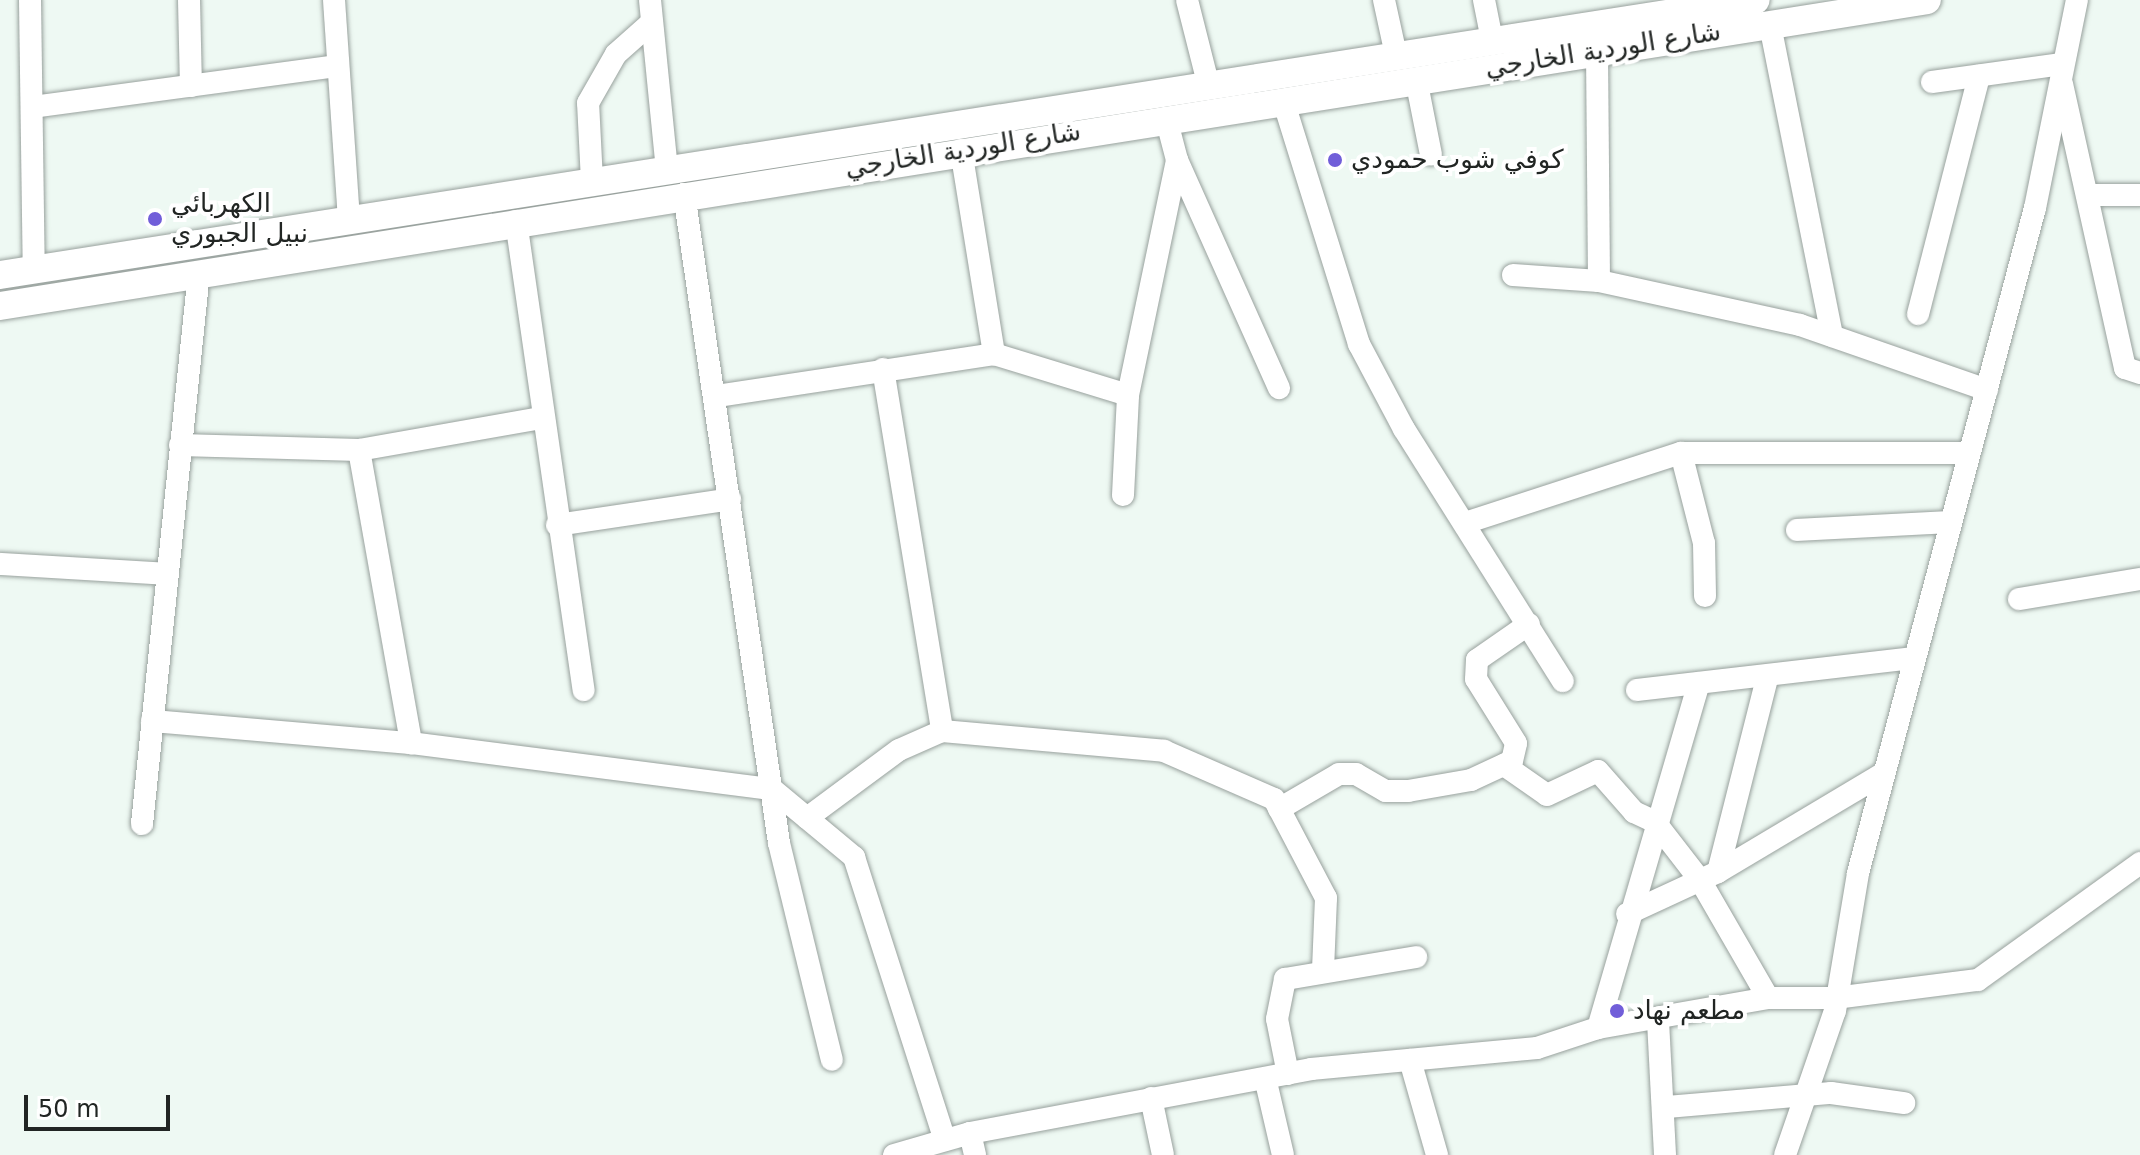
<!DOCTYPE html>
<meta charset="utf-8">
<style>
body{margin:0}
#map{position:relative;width:2140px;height:1155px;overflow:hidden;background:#eef9f3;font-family:"DejaVu Sans","Noto Naskh Arabic",sans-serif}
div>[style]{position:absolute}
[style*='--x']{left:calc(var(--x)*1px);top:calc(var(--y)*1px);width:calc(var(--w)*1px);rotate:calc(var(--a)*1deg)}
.roads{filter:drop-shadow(0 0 2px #98a19d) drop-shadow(0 0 2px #98a19d)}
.minor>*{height:22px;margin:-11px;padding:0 11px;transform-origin:11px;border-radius:11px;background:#fff}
.major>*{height:28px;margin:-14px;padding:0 14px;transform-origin:14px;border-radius:14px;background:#fff}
.dots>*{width:22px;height:22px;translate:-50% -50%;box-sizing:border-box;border:4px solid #fff;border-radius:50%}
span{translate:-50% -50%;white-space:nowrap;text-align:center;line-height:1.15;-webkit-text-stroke:8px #fff;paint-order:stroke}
.street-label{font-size:26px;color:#212523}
.poi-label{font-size:26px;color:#212523}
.left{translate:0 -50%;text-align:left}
.scale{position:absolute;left:24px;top:1095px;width:146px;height:36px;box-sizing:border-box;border:4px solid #212523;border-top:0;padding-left:10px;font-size:24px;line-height:28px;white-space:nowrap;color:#212523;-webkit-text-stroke:6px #fff;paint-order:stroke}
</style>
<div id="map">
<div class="roads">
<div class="minor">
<div style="--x:30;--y:0;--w:271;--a:89.2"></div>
<div style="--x:189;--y:0;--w:86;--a:88.7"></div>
<div style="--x:334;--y:0;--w:221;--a:86.1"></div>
<div style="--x:650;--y:0;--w:170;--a:84.3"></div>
<div style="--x:1187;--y:0;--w:86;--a:75.8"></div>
<div style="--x:1384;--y:0;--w:56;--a:77.7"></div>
<div style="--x:1484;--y:0;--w:41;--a:78.7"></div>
<div style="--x:1770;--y:25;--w:317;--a:78.7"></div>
<div style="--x:1597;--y:51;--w:230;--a:89.5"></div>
<div style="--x:1416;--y:79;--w:77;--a:78.8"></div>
<div style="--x:1932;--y:82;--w:131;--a:-7.9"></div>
<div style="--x:2062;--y:84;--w:291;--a:77.5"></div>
<div style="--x:2125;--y:368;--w:16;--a:18"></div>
<div style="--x:1283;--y:100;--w:256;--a:72.7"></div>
<div style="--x:1359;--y:344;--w:96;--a:62.1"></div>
<div style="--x:1404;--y:429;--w:298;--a:57.8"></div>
<div style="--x:33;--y:107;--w:306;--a:-7.7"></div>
<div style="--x:1166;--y:118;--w:43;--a:75.3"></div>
<div style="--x:1177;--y:160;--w:250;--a:65.9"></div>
<div style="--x:961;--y:150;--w:207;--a:80.8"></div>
<div style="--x:592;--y:181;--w:78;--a:-92.9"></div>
<div style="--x:588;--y:103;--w:56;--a:-60.3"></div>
<div style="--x:616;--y:54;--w:47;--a:-41.5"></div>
<div style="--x:684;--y:194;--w:656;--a:81.67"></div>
<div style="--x:779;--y:843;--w:223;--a:76.3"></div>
<div style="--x:2091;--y:195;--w:49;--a:0"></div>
<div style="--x:516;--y:221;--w:474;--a:81.8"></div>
<div style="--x:1513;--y:275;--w:86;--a:4"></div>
<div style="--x:1599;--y:281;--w:206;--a:12.3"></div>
<div style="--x:1800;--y:325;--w:198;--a:19.2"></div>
<div style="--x:1918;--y:314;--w:246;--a:-75.6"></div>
<div style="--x:883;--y:369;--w:367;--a:80.7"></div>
<div style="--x:717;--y:396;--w:280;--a:-8.6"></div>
<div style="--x:994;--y:354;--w:140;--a:17"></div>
<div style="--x:180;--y:445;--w:179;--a:1.6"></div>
<div style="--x:359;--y:450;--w:184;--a:-10"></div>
<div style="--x:359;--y:450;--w:298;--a:79.9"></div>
<div style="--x:1681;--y:453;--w:93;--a:75.7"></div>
<div style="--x:1704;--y:543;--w:53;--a:88.9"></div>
<div style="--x:1123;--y:495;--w:100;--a:-87.1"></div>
<div style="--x:1128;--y:395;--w:240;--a:-78.2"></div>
<div style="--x:1465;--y:523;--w:227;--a:-18"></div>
<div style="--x:1681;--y:453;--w:287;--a:0"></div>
<div style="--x:557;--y:525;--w:175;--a:-8.5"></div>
<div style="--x:1797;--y:530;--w:152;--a:-3"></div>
<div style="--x:0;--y:564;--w:167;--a:3.4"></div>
<div style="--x:2019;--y:599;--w:123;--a:-9.4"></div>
<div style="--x:1637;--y:690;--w:279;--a:-6.6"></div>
<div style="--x:152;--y:721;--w:260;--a:4.9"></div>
<div style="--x:411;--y:743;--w:364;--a:7.3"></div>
<div style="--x:772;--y:789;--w:107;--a:39.7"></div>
<div style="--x:854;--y:857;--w:297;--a:72.2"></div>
<div style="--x:1504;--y:765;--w:52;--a:34.9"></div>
<div style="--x:1547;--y:795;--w:56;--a:-25.2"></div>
<div style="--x:1598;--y:771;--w:55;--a:48.7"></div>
<div style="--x:1634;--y:812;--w:23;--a:25"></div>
<div style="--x:1655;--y:822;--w:73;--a:52.2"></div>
<div style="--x:1700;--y:880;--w:136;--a:60"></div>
<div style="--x:1279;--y:809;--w:69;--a:-30.3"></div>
<div style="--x:1339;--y:774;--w:17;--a:0"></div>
<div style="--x:1356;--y:774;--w:34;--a:30"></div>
<div style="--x:1386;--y:791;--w:22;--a:0"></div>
<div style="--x:1408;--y:791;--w:64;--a:-9.9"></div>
<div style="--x:1471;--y:780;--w:45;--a:-24.9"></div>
<div style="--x:1512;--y:761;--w:18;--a:-77"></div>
<div style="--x:1516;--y:743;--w:75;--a:-122"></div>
<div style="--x:1476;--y:679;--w:19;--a:-87"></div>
<div style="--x:1477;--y:660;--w:63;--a:-34.7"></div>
<div style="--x:807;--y:818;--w:114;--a:-36.5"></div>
<div style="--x:899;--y:750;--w:47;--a:-23.8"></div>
<div style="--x:942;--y:731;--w:223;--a:5.1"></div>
<div style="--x:1164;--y:751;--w:120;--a:23.6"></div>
<div style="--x:1274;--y:799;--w:112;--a:62.3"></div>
<div style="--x:1326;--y:898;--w:72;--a:92.4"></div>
<div style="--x:142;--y:824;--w:555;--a:-84.1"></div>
<div style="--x:1718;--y:872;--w:203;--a:-75.8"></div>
<div style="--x:1627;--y:914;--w:100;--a:-24.8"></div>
<div style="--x:1718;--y:872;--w:193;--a:-30.8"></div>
<div style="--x:1658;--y:1021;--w:134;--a:87"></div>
<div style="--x:1598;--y:1028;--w:359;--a:-73.7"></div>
<div style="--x:1410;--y:1060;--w:99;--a:74.1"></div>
<div style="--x:1288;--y:1074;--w:56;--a:-101.3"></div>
<div style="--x:1277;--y:1019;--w:41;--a:-78.7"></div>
<div style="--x:1285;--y:979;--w:133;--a:-9.5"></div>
<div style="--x:1266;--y:1082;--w:75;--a:76.9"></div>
<div style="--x:1151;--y:1098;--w:58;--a:78.1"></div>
<div style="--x:1667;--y:1107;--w:165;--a:-4.9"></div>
<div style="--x:1831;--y:1093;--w:74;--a:7.8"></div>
<div style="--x:970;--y:1133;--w:23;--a:77"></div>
<div style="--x:894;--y:1155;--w:79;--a:-16.1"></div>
<div style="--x:970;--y:1133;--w:347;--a:-10.6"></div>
<div style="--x:1311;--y:1069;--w:227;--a:-5.3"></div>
<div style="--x:1537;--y:1048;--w:64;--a:-18.2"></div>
<div style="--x:1598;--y:1028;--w:173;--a:-10"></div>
<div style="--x:1768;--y:998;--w:67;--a:0"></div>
<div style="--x:1835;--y:998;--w:144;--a:-7.2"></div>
<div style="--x:1978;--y:980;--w:200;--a:-35.8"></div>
<div style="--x:1785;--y:1155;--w:152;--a:-70.9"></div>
<div style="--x:1835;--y:1011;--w:140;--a:-80.5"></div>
<div style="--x:1858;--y:873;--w:688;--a:-75.1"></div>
<div style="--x:2035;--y:208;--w:212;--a:-78.6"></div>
</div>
<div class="major">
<div style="--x:0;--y:275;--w:1777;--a:-8.9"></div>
<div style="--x:0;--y:306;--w:1951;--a:-9.02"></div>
</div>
</div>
<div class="dots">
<div style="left:1335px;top:160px;background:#715ed9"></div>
<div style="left:155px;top:219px;background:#715ed9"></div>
<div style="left:1617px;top:1011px;background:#715ed9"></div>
</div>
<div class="street-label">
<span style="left:1603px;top:50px;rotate:-9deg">شارع الوردية الخارجي</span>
<span style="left:963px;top:150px;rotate:-9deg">شارع الوردية الخارجي</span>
</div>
<div class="poi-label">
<span class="left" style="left:1351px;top:160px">كوفي شوب حمودي</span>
<span class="left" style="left:171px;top:219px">الكهربائي<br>نبيل الجبوري</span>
<span class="left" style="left:1633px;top:1011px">مطعم نهاد</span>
</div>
<div class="scale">50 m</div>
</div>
